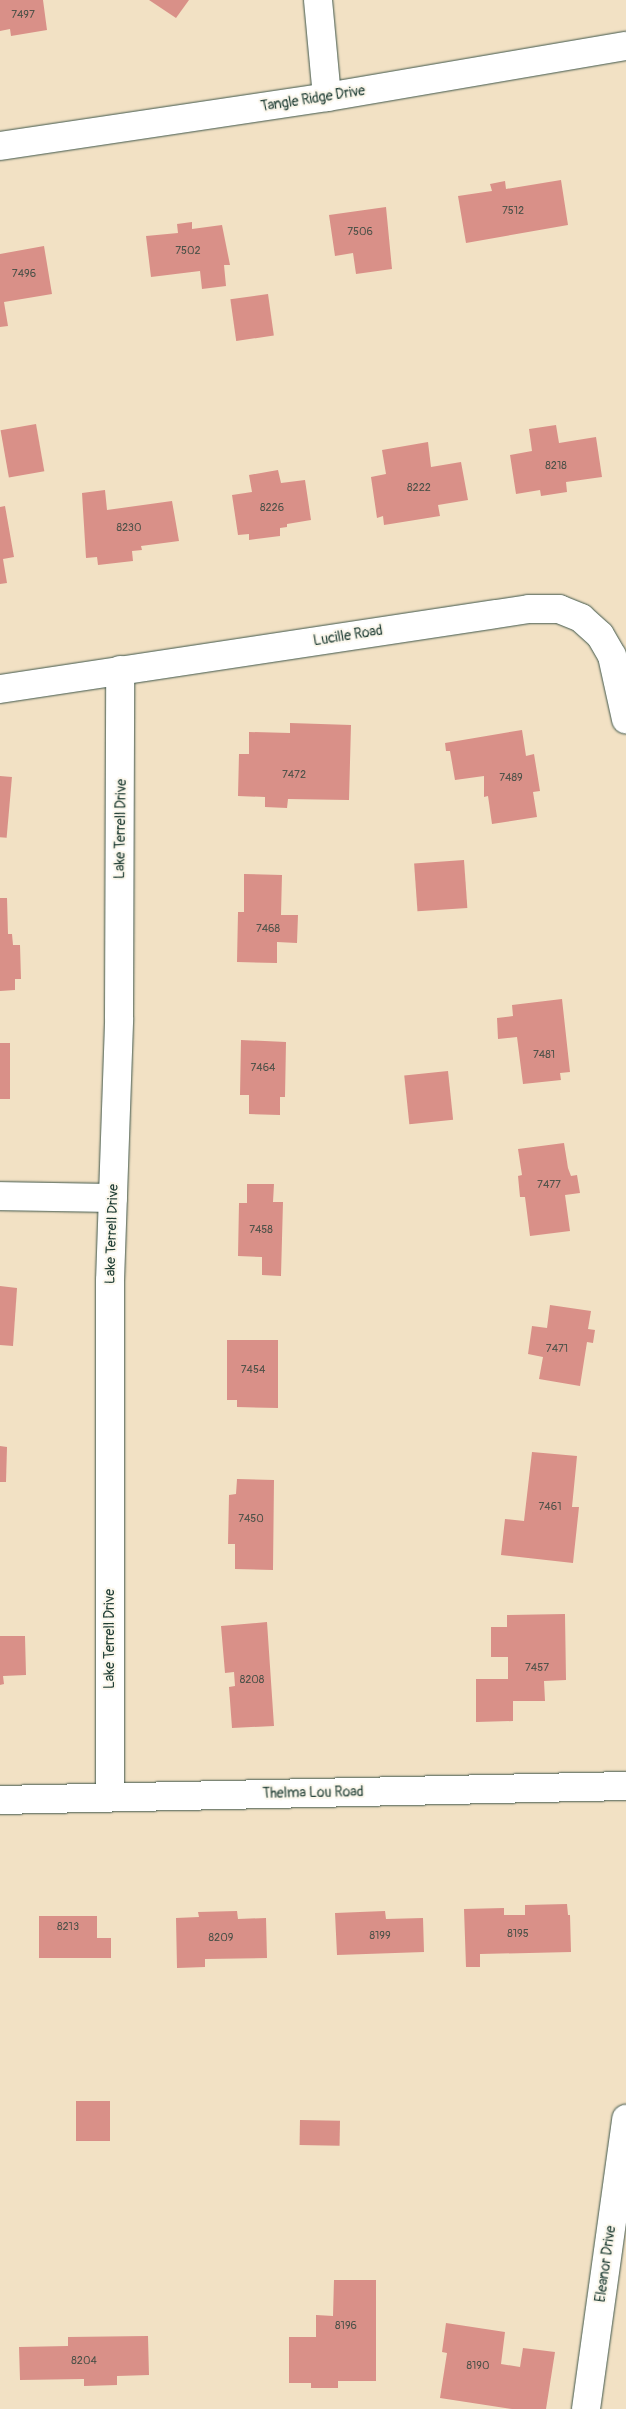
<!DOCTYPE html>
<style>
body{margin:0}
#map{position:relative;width:626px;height:2409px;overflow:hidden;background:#f2e1c4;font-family:Pangolin,sans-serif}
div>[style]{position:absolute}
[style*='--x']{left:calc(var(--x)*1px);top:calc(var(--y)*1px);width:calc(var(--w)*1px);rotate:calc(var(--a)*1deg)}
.building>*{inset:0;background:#d99088;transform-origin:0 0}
.roads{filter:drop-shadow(0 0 1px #3f564a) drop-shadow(0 0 1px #3f564a)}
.minor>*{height:28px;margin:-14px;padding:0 14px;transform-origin:14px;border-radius:14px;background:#fff}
span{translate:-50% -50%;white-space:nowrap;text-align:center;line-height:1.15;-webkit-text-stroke:4px #fbf7ec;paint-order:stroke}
.number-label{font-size:11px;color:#4e5249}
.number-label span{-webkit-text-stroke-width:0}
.street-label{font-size:14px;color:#1f3d34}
</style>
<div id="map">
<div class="building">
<div style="clip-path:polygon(0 0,43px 0,47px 30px,11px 36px,10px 29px,0 31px)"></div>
<div style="clip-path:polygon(149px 0,189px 0,176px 18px)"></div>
<div style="clip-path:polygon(561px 180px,568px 225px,466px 243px,458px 196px,492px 191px,490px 184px,505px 181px,506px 189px)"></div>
<div style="clip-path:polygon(386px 207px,392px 269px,356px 274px,353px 253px,335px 256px,329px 215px)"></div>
<div style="clip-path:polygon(192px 222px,192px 229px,222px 225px,230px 265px,224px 265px,226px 286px,202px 289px,200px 271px,151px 277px,146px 236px,178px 233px,177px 224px)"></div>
<div style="clip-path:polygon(44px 246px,52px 294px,4px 302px,8px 326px,0 327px,0 254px)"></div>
<div style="left:268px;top:294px;width:42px;height:38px;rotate:82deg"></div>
<div style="left:36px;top:424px;width:48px;height:36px;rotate:80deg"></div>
<div style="clip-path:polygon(556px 425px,559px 443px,596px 437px,602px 477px,566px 482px,567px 492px,541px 496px,540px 490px,516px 494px,510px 455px,532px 451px,529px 429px)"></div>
<div style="clip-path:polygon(428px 442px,431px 467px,461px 462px,468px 500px,438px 505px,440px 516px,384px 525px,383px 516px,377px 518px,371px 477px,386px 474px,382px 450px)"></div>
<div style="clip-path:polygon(278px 470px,281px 483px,305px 480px,311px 520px,287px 524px,287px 527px,280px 528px,280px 536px,249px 540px,249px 534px,238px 535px,232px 495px,252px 492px,249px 475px)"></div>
<div style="clip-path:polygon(105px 490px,107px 510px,172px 501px,179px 541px,141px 546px,142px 550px,132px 551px,133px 561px,98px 565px,97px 557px,86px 558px,82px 493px)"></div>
<div style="clip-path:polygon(5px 506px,14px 557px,3px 559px,7px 583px,0 584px,0 507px)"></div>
<div style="clip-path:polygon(290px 723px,351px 725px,349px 800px,288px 799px,287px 808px,265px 807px,265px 797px,238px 796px,239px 754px,249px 754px,249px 732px,290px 733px)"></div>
<div style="clip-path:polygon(522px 730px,526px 756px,534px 754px,540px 791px,533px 792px,537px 817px,492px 824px,488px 796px,484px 797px,484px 776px,455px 780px,450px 751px,446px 751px,445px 743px)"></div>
<div style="left:0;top:776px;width:12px;height:61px;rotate:5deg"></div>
<div style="left:464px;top:860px;width:48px;height:50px;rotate:86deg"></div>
<div style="clip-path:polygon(244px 874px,282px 875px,281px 915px,298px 915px,297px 943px,277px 942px,277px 963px,237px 962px,238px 912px,244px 912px)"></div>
<div style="clip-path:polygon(0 898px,7px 898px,8px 934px,12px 934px,13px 945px,20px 945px,21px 979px,15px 979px,15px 990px,0 991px)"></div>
<div style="clip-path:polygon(562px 999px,570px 1072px,560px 1073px,561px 1080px,523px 1084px,517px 1037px,498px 1039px,497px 1018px,513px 1016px,512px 1005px)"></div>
<div style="clip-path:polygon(241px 1040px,286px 1042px,285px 1097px,280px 1097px,280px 1115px,249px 1114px,249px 1095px,240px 1095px)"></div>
<div style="left:0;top:1043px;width:10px;height:56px"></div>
<div style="left:448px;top:1071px;width:49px;height:44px;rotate:84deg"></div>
<div style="clip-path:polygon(564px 1143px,568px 1168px,571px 1176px,577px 1175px,580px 1193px,565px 1195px,570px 1231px,530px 1236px,525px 1197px,520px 1197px,518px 1176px,522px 1175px,518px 1149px)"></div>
<div style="clip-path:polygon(247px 1184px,274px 1184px,273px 1202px,283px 1202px,281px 1276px,262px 1275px,262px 1257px,238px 1256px,239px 1203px,247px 1203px)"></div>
<div style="clip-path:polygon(0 1286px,17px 1288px,13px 1346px,0 1345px)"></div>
<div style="clip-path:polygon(550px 1305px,591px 1311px,588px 1329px,595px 1330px,593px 1343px,587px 1342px,580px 1386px,539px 1379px,543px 1357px,528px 1354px,532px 1326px,547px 1328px)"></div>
<div style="clip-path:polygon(227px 1340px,278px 1340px,278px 1408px,237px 1407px,237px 1400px,227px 1400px)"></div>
<div style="clip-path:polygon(0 1446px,7px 1447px,6px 1482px,0 1482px)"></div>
<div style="clip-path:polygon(532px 1452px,577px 1456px,572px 1507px,579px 1507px,573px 1563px,501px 1555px,505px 1519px,524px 1521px)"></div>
<div style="clip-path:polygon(237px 1479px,274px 1480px,273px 1570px,235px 1569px,235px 1544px,228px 1544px,229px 1495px,236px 1494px)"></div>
<div style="clip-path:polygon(565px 1614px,566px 1680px,544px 1681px,545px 1701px,513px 1701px,513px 1721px,476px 1722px,476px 1679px,508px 1679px,508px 1657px,491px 1657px,491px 1627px,507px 1627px,507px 1615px)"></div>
<div style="clip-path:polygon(267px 1622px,274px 1726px,232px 1728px,229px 1687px,235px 1686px,234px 1672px,225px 1673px,221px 1626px)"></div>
<div style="clip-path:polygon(0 1636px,25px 1636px,26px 1675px,3px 1676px,4px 1684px,0 1685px)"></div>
<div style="clip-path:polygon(567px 1904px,568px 1915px,570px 1915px,571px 1952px,480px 1954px,480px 1967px,466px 1967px,464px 1909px,504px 1908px,504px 1915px,525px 1915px,525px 1905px)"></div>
<div style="clip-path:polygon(237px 1911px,238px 1919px,266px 1918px,267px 1958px,205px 1959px,205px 1967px,177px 1968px,176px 1918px,199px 1917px,198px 1912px)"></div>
<div style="clip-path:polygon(385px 1911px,386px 1919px,423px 1918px,424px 1952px,337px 1955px,335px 1913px)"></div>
<div style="clip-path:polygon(39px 1916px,97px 1916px,97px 1938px,111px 1938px,111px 1958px,39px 1958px)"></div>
<div style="left:76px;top:2101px;width:34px;height:40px"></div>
<div style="left:300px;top:2120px;width:40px;height:25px;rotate:1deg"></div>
<div style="clip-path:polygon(334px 2280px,376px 2280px,376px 2381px,338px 2381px,338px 2388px,311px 2388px,311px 2383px,289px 2383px,289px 2337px,316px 2337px,316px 2315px,333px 2316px)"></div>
<div style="clip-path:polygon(446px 2323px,505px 2332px,501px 2364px,520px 2367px,523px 2348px,555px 2352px,546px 2409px,512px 2409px,440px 2398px,447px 2353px,442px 2352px)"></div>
<div style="clip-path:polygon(148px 2336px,149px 2375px,117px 2376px,117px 2385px,84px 2386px,84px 2379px,20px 2380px,19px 2347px,68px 2346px,68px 2337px)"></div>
</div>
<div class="roads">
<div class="minor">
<div style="--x:318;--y:0;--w:97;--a:84.7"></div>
<div style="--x:0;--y:146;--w:331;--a:-8.5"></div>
<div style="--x:327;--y:97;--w:303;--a:-9.7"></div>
<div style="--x:0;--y:689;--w:535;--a:-8.6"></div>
<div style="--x:529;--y:609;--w:30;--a:0"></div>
<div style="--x:559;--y:609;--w:24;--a:22"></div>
<div style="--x:581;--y:618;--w:25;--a:42"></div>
<div style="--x:600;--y:635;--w:24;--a:60"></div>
<div style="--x:612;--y:656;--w:65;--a:77.5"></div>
<div style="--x:0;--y:1196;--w:113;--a:1"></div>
<div style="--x:110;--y:1797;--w:516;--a:-90"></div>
<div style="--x:110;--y:1281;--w:263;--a:-88"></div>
<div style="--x:119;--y:1018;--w:348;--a:-89.8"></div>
<div style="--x:0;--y:1800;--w:626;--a:-1.28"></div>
<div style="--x:586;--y:2409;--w:293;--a:-82.1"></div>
</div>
</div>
<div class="number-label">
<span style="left:23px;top:15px">7497</span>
<span style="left:513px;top:211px">7512</span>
<span style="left:360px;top:232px">7506</span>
<span style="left:188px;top:251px">7502</span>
<span style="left:24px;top:274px">7496</span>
<span style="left:556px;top:466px">8218</span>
<span style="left:419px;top:488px">8222</span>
<span style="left:272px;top:508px">8226</span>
<span style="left:129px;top:528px">8230</span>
<span style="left:294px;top:775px">7472</span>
<span style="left:511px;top:778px">7489</span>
<span style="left:268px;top:929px">7468</span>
<span style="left:544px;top:1055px">7481</span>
<span style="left:263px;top:1068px">7464</span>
<span style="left:549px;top:1185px">7477</span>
<span style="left:261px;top:1230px">7458</span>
<span style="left:557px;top:1349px">7471</span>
<span style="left:253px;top:1370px">7454</span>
<span style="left:550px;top:1507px">7461</span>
<span style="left:251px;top:1519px">7450</span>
<span style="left:537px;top:1668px">7457</span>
<span style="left:252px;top:1680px">8208</span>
<span style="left:68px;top:1927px">8213</span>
<span style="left:518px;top:1934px">8195</span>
<span style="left:380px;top:1936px">8199</span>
<span style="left:221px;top:1938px">8209</span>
<span style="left:346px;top:2326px">8196</span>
<span style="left:84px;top:2361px">8204</span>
<span style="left:478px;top:2366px">8190</span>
</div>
<div class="street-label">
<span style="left:313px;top:99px;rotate:-9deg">Tangle Ridge Drive</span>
<span style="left:348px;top:636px;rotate:-9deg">Lucille Road</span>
<span style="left:121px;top:829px;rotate:-89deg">Lake Terrell Drive</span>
<span style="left:112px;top:1234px;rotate:-88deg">Lake Terrell Drive</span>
<span style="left:110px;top:1639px;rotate:-90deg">Lake Terrell Drive</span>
<span style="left:313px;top:1793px;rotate:-1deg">Thelma Lou Road</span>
<span style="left:606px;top:2264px;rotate:-82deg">Eleanor Drive</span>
</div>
</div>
